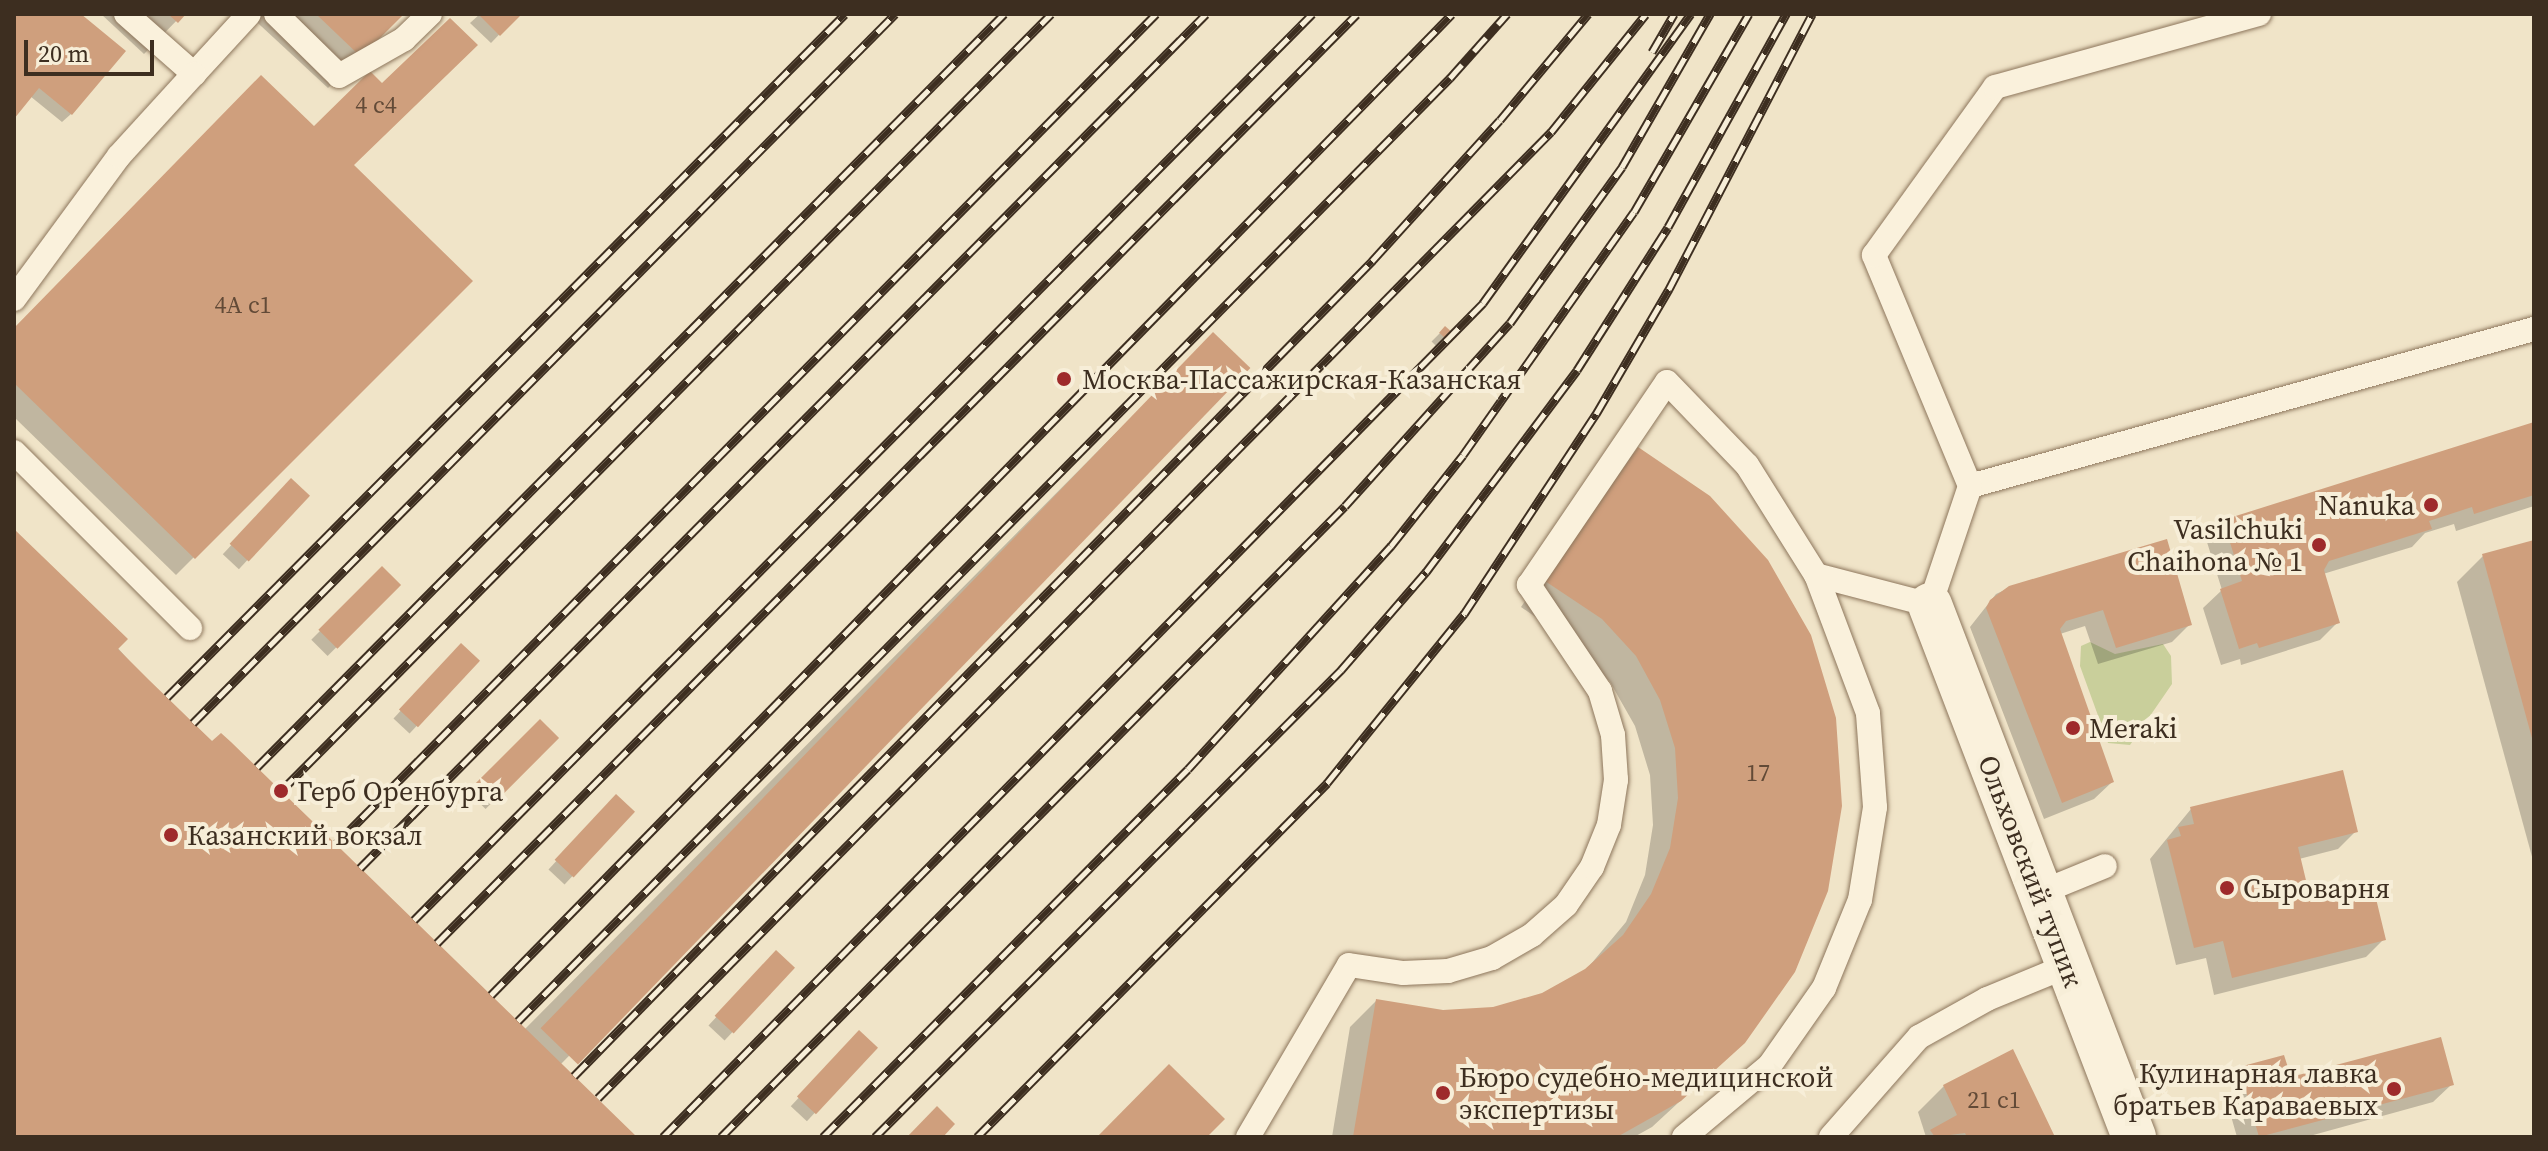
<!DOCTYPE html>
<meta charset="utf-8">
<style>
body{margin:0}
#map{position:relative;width:2548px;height:1151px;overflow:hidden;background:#f0e4c8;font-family:"Source Serif 4",serif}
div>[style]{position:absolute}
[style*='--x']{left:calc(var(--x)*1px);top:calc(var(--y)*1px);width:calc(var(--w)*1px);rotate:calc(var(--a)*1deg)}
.green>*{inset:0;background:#c9cf9b}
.shadow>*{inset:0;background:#0003;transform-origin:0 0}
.building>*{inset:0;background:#cf9f7d;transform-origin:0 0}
.roads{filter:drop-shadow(0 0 2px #8d765c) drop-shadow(0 0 2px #8d765c)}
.lane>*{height:24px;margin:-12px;padding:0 12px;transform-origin:12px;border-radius:12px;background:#faf1dc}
.street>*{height:44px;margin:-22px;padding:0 22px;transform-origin:22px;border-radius:22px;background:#faf1dc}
.rail>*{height:9px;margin-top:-4.5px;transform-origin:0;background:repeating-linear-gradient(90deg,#f7eed8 0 18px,#3d2e20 0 36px);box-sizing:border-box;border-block:2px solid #3d2e20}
.dots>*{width:22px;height:22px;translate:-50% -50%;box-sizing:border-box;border:4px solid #f7eed8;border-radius:50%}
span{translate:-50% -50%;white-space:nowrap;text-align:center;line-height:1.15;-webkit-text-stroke:8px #f7eed8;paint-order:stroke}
.number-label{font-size:24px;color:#624a37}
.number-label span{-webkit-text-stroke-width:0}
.poi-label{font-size:28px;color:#3d2e20}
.left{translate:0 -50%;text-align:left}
.right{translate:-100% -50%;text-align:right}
.street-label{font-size:28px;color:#3d2e20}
.frame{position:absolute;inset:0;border:16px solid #3d2e20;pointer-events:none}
.scale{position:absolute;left:24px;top:40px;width:130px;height:36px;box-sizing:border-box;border:4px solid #3d2e20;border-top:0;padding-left:10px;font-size:24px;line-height:28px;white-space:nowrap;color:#3d2e20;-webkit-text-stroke:6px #f7eed8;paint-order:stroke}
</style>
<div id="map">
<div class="green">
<div style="clip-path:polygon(2090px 642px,2115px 654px,2163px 644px,2171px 656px,2172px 684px,2130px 745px,2108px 743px,2080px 666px,2081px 646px)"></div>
</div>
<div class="shadow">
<div style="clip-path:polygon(14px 14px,78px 14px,71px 114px,62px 122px,30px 96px,14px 115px)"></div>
<div style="clip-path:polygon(101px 14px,183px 14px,144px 54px)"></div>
<div style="clip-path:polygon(248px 14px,401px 14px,328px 88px)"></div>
<div style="clip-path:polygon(480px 14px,519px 14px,491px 43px,470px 23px)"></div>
<div style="clip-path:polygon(351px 165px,470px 281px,176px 575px,14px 417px,14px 331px)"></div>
<div style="left:1445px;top:328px;width:6px;height:19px;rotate:45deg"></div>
<div style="clip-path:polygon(1213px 335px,1247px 368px,560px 1065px,634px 1137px,14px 1137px,14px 531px,148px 682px,524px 1030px)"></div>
<div style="clip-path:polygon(2534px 424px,2534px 506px,2456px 531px,2454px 524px,2425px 533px,2412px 547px,2323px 574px,2338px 622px,2320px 640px,2241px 665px,2240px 659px,2221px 665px,2203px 608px,2222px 590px,2206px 539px,2224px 522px)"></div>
<div style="clip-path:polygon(1638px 449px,1744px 1042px,1652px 1127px,1634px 1137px,1332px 1137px,1350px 1027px,1376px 1001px,1443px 1012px,1494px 1009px,1542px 995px,1586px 970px,1626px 922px,1645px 875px,1653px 825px,1650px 775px,1635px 726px,1610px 682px,1576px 645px,1521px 607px,1612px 475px)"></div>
<div style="left:291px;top:481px;width:22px;height:100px;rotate:43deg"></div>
<div style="clip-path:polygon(2534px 542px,2534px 864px,2457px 582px,2483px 556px)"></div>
<div style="left:382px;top:569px;width:23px;height:100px;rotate:45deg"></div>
<div style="clip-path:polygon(2009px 588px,2190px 624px,2172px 642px,2098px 664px,2085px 626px,2060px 634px,2112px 782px,2094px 799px,2044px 819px,1970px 627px,1996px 594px)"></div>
<div style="left:461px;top:646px;width:22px;height:99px;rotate:43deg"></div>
<div style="left:540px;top:722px;width:23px;height:100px;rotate:45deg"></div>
<div style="left:616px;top:797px;width:22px;height:99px;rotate:43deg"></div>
<div style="clip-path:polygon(2191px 809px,2356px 831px,2338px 849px,2299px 859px,2309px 900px,2383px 940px,2366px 957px,2214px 995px,2206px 958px,2176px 965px,2150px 859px)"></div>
<div style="left:776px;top:953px;width:22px;height:99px;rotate:43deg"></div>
<div style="left:859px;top:1033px;width:22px;height:100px;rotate:43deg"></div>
<div style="clip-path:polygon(2241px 1068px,2284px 1081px,2451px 1085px,2433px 1102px,2306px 1137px,2237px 1137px,2229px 1109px,2238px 1100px,2232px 1077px)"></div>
<div style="clip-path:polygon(1944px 1086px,2053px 1137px,1926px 1137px,1918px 1112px)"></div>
</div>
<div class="building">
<div style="clip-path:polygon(14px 14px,81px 14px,126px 51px,72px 115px,39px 88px,14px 119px)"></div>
<div style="clip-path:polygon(168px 14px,186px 14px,178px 23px)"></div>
<div style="clip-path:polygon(316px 14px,404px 14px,361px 57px)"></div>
<div style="clip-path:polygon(478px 14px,522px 14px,500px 36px)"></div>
<div style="clip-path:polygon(450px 18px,478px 45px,354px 165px,473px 281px,195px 559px,14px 383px,14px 328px,261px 75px,314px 126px,370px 71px,382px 83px)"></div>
<div style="left:1445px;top:326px;width:9px;height:9px;rotate:41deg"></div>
<div style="left:1213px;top:332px;width:52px;height:968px;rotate:44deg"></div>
<div style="clip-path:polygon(2534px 422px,2534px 495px,2474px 514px,2472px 507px,2429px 521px,2432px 529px,2329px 561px,2324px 570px,2340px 623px,2259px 648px,2257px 643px,2239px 649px,2220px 589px,2242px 581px,2223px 520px)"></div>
<div style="clip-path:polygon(1638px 447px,1710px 496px,1768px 560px,1811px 635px,1836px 718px,1842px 806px,1828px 891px,1795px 972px,1745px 1043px,1681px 1101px,1617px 1137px,1353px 1137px,1376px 999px,1443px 1010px,1493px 1007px,1542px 993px,1585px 969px,1623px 935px,1651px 894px,1670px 848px,1678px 798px,1675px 748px,1660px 700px,1636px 656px,1602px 619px,1545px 581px)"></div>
<div style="left:291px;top:478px;width:26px;height:90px;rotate:43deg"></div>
<div style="clip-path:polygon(14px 529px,128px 639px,118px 649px,149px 680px,212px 741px,221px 733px,231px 742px,637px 1137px,14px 1137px)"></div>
<div style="clip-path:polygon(2167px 539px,2192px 625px,2116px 648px,2103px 610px,2066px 621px,2060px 629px,2114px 782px,2062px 803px,1986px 608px,1990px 600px,2009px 586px)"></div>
<div style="clip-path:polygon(2534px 540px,2534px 742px,2533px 742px,2482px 554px)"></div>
<div style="left:382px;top:566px;width:27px;height:90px;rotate:45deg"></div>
<div style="left:461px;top:643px;width:26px;height:91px;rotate:43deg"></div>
<div style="left:540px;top:719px;width:27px;height:91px;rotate:45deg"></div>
<div style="clip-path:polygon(2343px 770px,2358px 832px,2298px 847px,2310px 897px,2372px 882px,2386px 940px,2232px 978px,2223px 941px,2194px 948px,2167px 840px,2181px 836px,2178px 827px,2194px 824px,2190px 807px)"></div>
<div style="left:616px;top:794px;width:26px;height:90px;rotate:43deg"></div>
<div style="left:776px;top:950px;width:26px;height:90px;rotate:43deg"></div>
<div style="left:859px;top:1030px;width:26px;height:91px;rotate:43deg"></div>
<div style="clip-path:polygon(2441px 1037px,2454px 1085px,2259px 1137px,2239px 1067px,2284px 1055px,2291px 1077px)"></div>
<div style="clip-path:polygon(2013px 1049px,2055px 1137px,1967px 1137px,1965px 1133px,1935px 1137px,1930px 1130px,1957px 1115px,1943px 1085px)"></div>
<div style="clip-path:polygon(1169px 1064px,1225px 1119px,1207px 1137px,1097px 1137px)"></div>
<div style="clip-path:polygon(937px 1106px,955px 1124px,943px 1137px,907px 1137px)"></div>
</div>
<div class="roads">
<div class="lane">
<div style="--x:126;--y:14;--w:91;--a:41.4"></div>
<div style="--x:194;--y:74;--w:81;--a:-47.5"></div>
<div style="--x:276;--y:14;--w:88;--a:44.5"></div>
<div style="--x:339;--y:76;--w:75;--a:-29.6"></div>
<div style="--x:404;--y:39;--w:36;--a:-44"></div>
<div style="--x:14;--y:299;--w:177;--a:-53.7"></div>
<div style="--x:119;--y:156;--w:111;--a:-47.6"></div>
<div style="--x:14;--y:452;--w:249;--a:45"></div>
<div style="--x:1970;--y:486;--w:585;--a:-15.56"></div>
<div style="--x:2039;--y:893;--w:71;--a:-22.2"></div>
<div style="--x:1248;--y:1137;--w:199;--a:-59.6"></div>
<div style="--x:1349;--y:965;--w:55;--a:8.4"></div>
<div style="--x:1403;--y:973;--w:45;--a:-2.5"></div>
<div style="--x:1448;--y:971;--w:46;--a:-16.5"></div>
<div style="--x:1492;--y:958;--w:46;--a:-29.9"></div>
<div style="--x:1532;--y:935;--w:45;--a:-41.4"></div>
<div style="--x:1566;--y:905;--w:46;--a:-55.6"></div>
<div style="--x:1592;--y:867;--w:45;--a:-68"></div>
<div style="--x:1609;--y:825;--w:46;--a:-81.2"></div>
<div style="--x:1616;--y:780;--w:45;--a:-93.8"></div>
<div style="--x:1613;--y:735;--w:46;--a:-106.5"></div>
<div style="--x:1600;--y:691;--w:128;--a:-123.8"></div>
<div style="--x:1529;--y:585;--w:245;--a:-55.8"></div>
<div style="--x:1667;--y:382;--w:115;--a:46.1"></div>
<div style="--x:1747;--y:465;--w:130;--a:57.9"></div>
<div style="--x:1816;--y:575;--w:118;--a:14.7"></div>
<div style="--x:1930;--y:605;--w:126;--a:-71.4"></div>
<div style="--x:1970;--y:486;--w:250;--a:-112.6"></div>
<div style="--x:1874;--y:255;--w:207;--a:-54.2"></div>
<div style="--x:1995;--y:87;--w:274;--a:-15.5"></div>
<div style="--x:1684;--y:1137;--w:112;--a:-39.9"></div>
<div style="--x:1770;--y:1065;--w:94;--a:-55"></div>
<div style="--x:1824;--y:988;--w:95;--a:-67.8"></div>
<div style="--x:1860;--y:900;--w:94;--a:-80.8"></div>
<div style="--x:1875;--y:807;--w:94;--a:-94.3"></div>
<div style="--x:1868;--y:713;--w:147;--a:-110.6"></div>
<div style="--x:1831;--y:1137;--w:133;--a:-48.7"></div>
<div style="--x:1919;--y:1037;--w:78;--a:-29.2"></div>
<div style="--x:1987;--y:999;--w:87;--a:-22.4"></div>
</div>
<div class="street">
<div style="--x:1930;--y:605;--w:570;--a:69.02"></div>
</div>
</div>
<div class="rail">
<div style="--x:1652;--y:52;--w:44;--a:-59.9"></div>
<div style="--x:167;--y:697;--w:962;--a:-45.21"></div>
<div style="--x:193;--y:723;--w:998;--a:-45.28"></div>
<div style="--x:257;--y:767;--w:1061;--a:-45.23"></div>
<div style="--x:281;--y:791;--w:1094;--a:-45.26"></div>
<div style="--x:336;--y:844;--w:1167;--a:-45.35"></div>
<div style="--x:360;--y:868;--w:1202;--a:-45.27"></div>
<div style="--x:414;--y:920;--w:1276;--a:-45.25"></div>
<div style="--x:437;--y:943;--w:1307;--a:-45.28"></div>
<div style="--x:491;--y:995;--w:1373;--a:-45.59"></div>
<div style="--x:518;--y:1021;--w:1326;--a:-45.34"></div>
<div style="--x:1450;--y:78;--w:86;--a:-48.3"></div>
<div style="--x:574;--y:1076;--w:1141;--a:-45.6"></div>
<div style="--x:1372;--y:261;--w:190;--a:-47.8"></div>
<div style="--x:1500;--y:120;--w:138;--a:-50.3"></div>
<div style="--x:598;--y:1098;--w:1357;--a:-45.39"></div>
<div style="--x:1551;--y:132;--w:151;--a:-51.2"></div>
<div style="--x:663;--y:1137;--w:1170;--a:-45.48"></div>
<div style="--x:1483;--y:303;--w:356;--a:-54.3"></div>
<div style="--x:721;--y:1137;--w:887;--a:-45.32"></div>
<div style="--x:1345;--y:506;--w:246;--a:-48"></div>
<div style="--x:1510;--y:323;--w:192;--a:-54.3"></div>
<div style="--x:1622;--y:167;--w:177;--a:-60.1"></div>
<div style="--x:823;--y:1137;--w:518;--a:-45.23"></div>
<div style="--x:1188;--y:769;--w:302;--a:-47.7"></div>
<div style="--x:1391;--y:546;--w:116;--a:-51.6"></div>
<div style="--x:1463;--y:455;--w:297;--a:-54.9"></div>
<div style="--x:1634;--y:212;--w:229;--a:-59.9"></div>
<div style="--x:875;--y:1137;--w:660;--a:-45.06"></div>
<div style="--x:1341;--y:670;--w:130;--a:-49.1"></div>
<div style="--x:1426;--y:572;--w:252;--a:-53.2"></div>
<div style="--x:1577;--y:370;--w:169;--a:-57.5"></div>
<div style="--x:1668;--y:227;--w:244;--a:-61"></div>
<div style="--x:977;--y:1137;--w:498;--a:-45.3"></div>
<div style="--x:1327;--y:783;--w:218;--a:-51"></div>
<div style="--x:1464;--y:614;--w:240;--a:-56.6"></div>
<div style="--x:1596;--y:414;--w:145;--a:-59.7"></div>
<div style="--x:1669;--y:289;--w:310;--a:-62.5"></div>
</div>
<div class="dots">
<div style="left:1064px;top:379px;background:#9e2a2b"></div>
<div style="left:2431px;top:505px;background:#9e2a2b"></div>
<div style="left:2319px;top:545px;background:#9e2a2b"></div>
<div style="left:2073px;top:728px;background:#9e2a2b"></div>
<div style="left:281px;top:791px;background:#9e2a2b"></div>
<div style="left:171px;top:835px;background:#9e2a2b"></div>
<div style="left:2227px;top:888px;background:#9e2a2b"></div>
<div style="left:2394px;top:1089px;background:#9e2a2b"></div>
<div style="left:1443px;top:1093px;background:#9e2a2b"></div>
</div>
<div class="number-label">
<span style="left:376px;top:105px">4 с4</span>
<span style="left:243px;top:305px">4А с1</span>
<span style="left:1758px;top:773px">17</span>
<span style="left:1994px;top:1100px">21 с1</span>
</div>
<div class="poi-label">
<span class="left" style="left:1082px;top:379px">Москва-Пассажирская-Казанская</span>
<span class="right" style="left:2415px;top:505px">Nanuka</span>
<span class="right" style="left:2303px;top:545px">Vasilchuki<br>Chaihona № 1</span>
<span class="left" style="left:2089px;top:728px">Meraki</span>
<span class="left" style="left:297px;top:791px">Герб Оренбурга</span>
<span class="left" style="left:187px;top:835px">Казанский вокзал</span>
<span class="left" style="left:2243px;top:888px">Сыроварня</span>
<span class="right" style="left:2378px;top:1089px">Кулинарная лавка<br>братьев Караваевых</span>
<span class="left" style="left:1459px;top:1093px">Бюро судебно-медицинской<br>экспертизы</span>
</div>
<div class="street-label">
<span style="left:2031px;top:871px;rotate:69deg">Ольховский тупик</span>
</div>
<div class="frame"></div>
<div class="scale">20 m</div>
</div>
